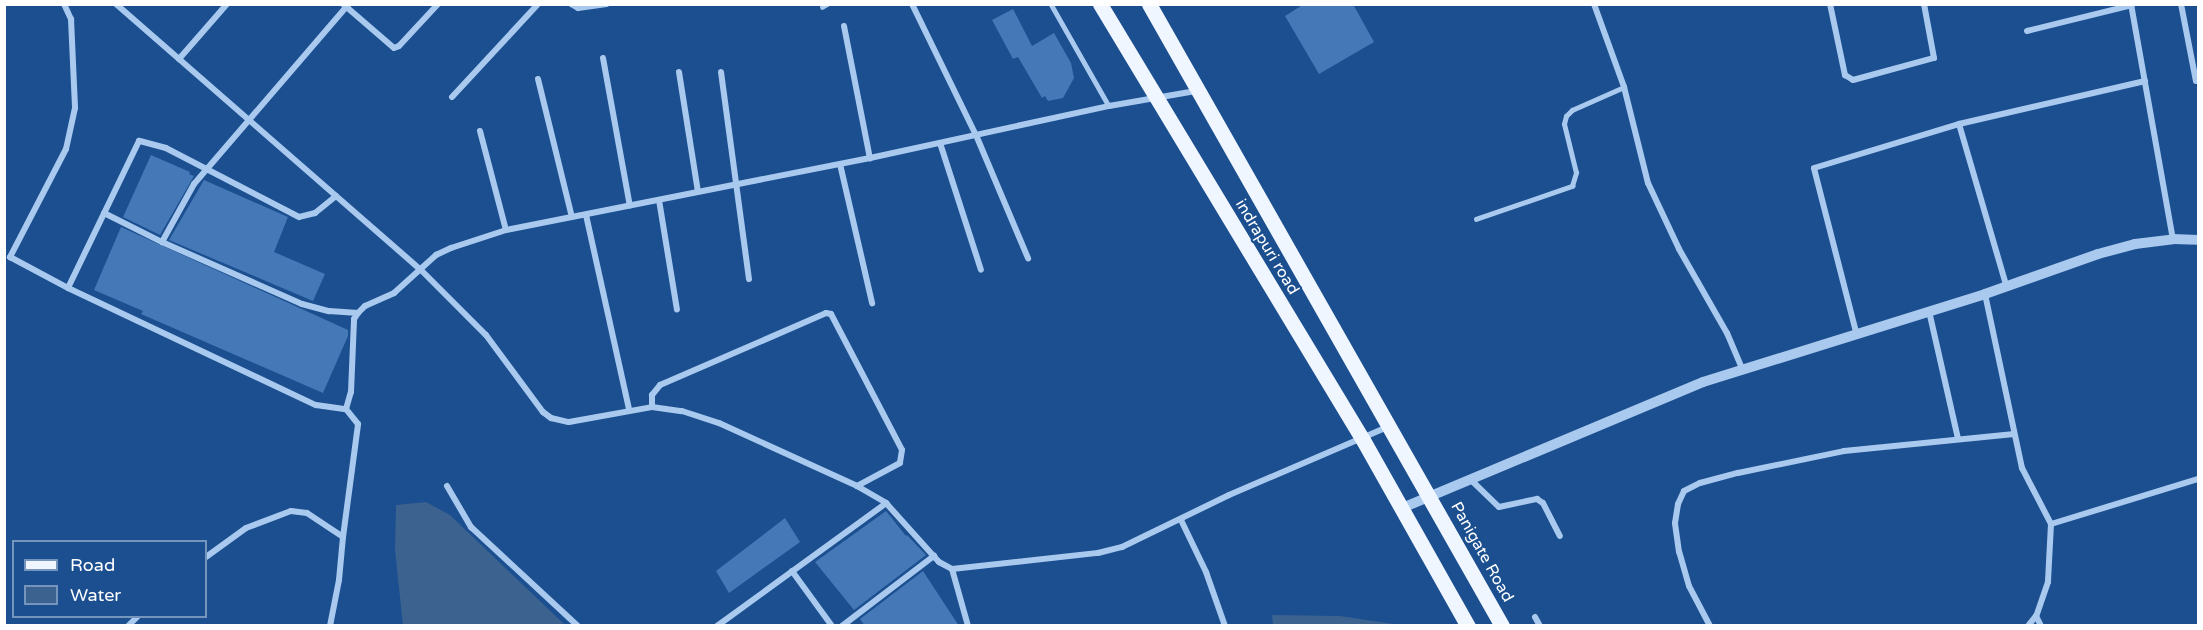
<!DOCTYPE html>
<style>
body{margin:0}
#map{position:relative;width:2203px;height:630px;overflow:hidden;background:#1b4f8f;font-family:"Varela Round",sans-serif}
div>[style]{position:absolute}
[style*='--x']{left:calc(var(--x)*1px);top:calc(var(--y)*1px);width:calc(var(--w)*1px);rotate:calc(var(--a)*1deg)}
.water>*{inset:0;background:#3c6290}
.building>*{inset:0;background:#4478b7}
.service>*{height:4.5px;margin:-2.25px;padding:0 2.25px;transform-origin:2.25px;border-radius:2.25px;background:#a9c9ee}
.minor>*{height:6px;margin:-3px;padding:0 3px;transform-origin:3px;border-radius:3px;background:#a9c9ee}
.tertiary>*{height:10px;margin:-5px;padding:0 5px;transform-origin:5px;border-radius:5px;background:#a9c9ee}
.primary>*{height:15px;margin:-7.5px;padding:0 7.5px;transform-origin:7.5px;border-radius:7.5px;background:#f0f6ff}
span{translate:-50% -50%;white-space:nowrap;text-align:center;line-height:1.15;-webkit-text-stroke:4.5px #1b4f8f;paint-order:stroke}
.street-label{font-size:16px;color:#fff}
.frame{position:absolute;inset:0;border:6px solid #fff;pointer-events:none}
.legend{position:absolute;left:12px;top:540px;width:195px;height:78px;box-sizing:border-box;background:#1b4f8f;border:2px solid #7695bc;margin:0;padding:8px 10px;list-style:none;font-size:18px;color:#fff}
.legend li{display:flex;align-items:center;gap:12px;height:30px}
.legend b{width:30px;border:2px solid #7695bc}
</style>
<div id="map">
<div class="water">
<div style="clip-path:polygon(426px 502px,450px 515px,565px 625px,403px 625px,395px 550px,396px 505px)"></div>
<div style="clip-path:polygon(1272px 615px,1340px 616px,1400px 625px,1273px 625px)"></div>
</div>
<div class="building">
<div style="clip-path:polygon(1304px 4px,1353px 4px,1374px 42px,1319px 74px,1285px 16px)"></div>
<div style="clip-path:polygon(1013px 9px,1032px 46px,1054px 33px,1071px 63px,1074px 78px,1063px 98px,1048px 101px,1045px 96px,1042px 98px,1018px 57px,1013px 59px,992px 20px)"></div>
<div style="clip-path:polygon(151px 155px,190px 172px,189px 174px,194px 176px,160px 235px,123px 217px)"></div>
<div style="clip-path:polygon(204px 180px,288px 217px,274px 252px,325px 274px,313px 301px,169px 240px)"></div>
<div style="clip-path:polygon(121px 227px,348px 330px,348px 336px,323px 393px,141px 314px,143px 311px,94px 290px)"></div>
<div style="clip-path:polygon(886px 511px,906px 536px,907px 535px,926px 555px,854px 610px,815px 562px)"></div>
<div style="clip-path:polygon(785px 518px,800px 542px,729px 593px,716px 571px)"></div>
<div style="clip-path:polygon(923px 571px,959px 626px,865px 626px,860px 619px)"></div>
</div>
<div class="service">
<div style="--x:1051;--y:4;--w:117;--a:60.4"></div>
<div style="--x:822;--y:7;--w:6;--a:-31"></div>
<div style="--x:1476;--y:219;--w:102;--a:-19"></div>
<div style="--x:1572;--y:186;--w:14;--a:-73"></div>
<div style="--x:1576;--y:173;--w:50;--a:-103.8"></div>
<div style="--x:1564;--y:124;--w:8;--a:-76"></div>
<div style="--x:1566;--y:116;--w:8;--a:-45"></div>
<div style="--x:1572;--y:110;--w:57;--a:-23.9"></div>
</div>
<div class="minor">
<div style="--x:64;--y:4;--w:17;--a:65"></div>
<div style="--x:71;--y:19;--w:89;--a:87.4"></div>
<div style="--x:75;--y:108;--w:42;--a:102.4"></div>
<div style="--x:66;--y:149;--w:122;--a:117.4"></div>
<div style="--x:10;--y:257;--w:66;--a:28.1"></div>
<div style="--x:116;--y:4;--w:403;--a:41.1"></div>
<div style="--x:420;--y:269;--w:93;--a:45"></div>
<div style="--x:486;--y:335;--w:96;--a:53.5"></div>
<div style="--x:543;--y:412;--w:10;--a:37"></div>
<div style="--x:551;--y:418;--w:18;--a:13"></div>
<div style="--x:569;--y:422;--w:84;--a:-10.2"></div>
<div style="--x:652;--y:407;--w:30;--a:8"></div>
<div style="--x:682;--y:411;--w:39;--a:18"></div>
<div style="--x:719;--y:423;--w:152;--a:24.5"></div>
<div style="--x:857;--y:486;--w:34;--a:30"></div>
<div style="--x:886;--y:503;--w:79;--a:48.1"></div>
<div style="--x:939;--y:562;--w:15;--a:28"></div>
<div style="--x:952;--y:569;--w:147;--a:-6.3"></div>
<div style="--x:1098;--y:553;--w:25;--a:-14"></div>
<div style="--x:1122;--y:547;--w:119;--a:-25.9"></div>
<div style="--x:1229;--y:495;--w:173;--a:-23.2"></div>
<div style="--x:343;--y:4;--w:67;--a:40.8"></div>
<div style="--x:394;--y:48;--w:5;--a:-22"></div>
<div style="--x:399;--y:46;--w:57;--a:-47.1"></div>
<div style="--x:571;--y:4;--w:8;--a:30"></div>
<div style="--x:578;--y:8;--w:29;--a:-8"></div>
<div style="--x:912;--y:4;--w:146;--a:64"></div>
<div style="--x:976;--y:135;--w:134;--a:67.1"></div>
<div style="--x:1594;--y:4;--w:88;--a:70.1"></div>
<div style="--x:1624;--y:87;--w:99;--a:76"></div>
<div style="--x:1648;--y:183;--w:73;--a:64.8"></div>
<div style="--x:1679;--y:249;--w:97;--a:60.3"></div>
<div style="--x:1727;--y:333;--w:39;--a:67"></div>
<div style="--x:1830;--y:4;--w:73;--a:78.1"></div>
<div style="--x:1845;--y:75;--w:9;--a:32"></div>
<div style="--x:1853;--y:80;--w:84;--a:-15.2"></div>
<div style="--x:1934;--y:58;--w:55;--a:-100.5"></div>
<div style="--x:2131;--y:4;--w:239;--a:79.9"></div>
<div style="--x:2181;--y:4;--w:78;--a:79"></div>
<div style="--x:2196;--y:81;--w:2;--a:0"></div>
<div style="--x:844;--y:26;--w:135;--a:78.9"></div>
<div style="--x:2027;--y:31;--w:108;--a:-13.9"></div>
<div style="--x:603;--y:58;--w:150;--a:79.7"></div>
<div style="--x:179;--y:59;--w:73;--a:-48.9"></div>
<div style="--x:679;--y:72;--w:121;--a:81"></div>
<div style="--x:721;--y:72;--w:209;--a:82.3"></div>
<div style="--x:538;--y:79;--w:142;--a:76.2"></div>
<div style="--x:452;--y:97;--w:127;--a:-47.2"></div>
<div style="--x:1959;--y:124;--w:191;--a:-13"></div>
<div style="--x:480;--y:131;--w:102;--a:75.3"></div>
<div style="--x:940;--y:143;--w:133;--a:72.1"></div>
<div style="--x:840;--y:164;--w:143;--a:77"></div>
<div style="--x:336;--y:196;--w:27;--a:141"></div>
<div style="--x:315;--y:213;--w:16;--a:166"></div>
<div style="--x:299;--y:217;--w:150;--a:-152.6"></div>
<div style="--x:166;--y:148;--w:28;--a:-165"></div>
<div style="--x:139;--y:141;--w:163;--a:115.8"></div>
<div style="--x:68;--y:288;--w:274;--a:25.3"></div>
<div style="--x:316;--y:405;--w:30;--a:8"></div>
<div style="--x:346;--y:409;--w:18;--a:-74"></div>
<div style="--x:351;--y:392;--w:73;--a:-87.6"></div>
<div style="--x:354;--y:319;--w:7;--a:-56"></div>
<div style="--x:358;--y:313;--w:10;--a:-45"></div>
<div style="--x:365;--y:306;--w:32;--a:-24"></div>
<div style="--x:394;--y:293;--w:57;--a:-42.1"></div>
<div style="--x:436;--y:255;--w:17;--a:-25"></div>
<div style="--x:451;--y:248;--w:58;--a:-18.1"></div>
<div style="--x:506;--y:230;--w:371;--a:-11.2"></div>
<div style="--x:870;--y:158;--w:245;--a:-12.3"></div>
<div style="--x:1109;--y:106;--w:88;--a:-9.8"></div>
<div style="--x:659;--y:200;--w:111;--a:80.7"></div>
<div style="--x:104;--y:213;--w:65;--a:26.6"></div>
<div style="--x:162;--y:242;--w:153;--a:23.9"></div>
<div style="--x:302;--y:304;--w:28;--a:15"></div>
<div style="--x:329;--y:311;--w:29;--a:4"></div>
<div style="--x:586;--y:215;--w:199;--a:77.5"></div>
<div style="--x:162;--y:242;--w:66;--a:-61.1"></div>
<div style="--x:194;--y:184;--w:238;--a:-49.3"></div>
<div style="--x:1985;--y:294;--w:178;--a:78"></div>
<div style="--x:2022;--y:468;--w:63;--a:62.6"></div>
<div style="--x:2051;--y:524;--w:58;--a:93"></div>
<div style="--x:2048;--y:582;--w:36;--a:109"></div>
<div style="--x:2036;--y:616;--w:13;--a:129"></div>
<div style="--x:1929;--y:311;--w:131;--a:77.2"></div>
<div style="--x:1856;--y:332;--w:169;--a:-104.4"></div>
<div style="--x:1814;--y:168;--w:152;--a:-16.9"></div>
<div style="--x:1959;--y:124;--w:168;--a:73.7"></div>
<div style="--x:652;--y:407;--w:12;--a:-90"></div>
<div style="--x:652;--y:395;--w:13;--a:-51"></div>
<div style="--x:660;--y:385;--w:181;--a:-23.4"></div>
<div style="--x:826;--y:313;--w:5;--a:11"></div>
<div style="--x:831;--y:314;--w:153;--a:62.4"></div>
<div style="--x:902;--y:450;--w:13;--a:99"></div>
<div style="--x:900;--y:463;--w:49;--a:151.9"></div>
<div style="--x:1470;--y:479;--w:40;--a:44"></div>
<div style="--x:1499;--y:507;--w:39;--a:-12"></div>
<div style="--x:1537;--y:499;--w:7;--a:34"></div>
<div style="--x:1543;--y:503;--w:37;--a:63"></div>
<div style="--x:447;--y:486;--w:48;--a:59.7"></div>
<div style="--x:471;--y:527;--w:146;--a:42.8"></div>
<div style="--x:1181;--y:520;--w:58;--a:64.3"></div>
<div style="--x:1206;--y:572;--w:57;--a:70.6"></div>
<div style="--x:2051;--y:524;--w:154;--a:-17"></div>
<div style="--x:343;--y:537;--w:114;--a:-82.4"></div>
<div style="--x:358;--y:424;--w:19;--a:-129"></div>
<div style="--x:206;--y:557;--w:49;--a:-35.9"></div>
<div style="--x:246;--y:528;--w:48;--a:-20.7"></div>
<div style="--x:291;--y:511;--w:16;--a:7"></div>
<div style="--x:307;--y:513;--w:43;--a:33.7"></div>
<div style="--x:343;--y:537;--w:43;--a:95.3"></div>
<div style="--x:339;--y:580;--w:47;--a:101.1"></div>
<div style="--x:952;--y:569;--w:59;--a:74.3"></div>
<div style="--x:792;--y:571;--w:68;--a:54"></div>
<div style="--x:2036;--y:616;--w:11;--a:63"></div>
<div style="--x:1535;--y:617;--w:10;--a:61"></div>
<div style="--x:128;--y:626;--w:14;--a:-45"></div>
<div style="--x:717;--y:626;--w:209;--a:-36"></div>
<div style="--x:842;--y:626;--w:116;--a:-37.3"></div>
<div style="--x:1710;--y:626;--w:45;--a:-117.7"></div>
<div style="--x:1689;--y:586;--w:35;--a:-106"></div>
<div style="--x:1679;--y:552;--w:29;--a:-98"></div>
<div style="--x:1675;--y:523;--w:19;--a:-81"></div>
<div style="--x:1678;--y:504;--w:14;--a:-65"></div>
<div style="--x:1684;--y:491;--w:18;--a:-27"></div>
<div style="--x:1700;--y:483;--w:39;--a:-15"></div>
<div style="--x:1738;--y:473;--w:108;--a:-11.7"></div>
<div style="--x:1844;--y:451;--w:171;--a:-5.7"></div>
</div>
<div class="tertiary">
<div style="--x:1402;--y:508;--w:326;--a:-22.7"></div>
<div style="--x:1703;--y:382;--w:295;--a:-17.3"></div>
<div style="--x:1985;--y:294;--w:120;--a:-19.5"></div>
<div style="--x:2098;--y:254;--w:38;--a:-15"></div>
<div style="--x:2135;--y:244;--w:38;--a:-7"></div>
<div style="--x:2173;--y:239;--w:25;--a:2"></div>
</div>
<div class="primary">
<div style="--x:1100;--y:4;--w:509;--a:58.9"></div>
<div style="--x:1363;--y:440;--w:214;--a:60.6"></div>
<div style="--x:1149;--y:4;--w:715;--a:60.42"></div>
</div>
<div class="street-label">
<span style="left:1267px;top:247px;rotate:59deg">indrapuri road</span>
<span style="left:1482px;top:552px;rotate:61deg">Panigate Road</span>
</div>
<div class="frame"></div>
<ul class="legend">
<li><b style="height:8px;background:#f0f6ff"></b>Road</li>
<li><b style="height:16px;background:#3c6290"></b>Water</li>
</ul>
</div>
